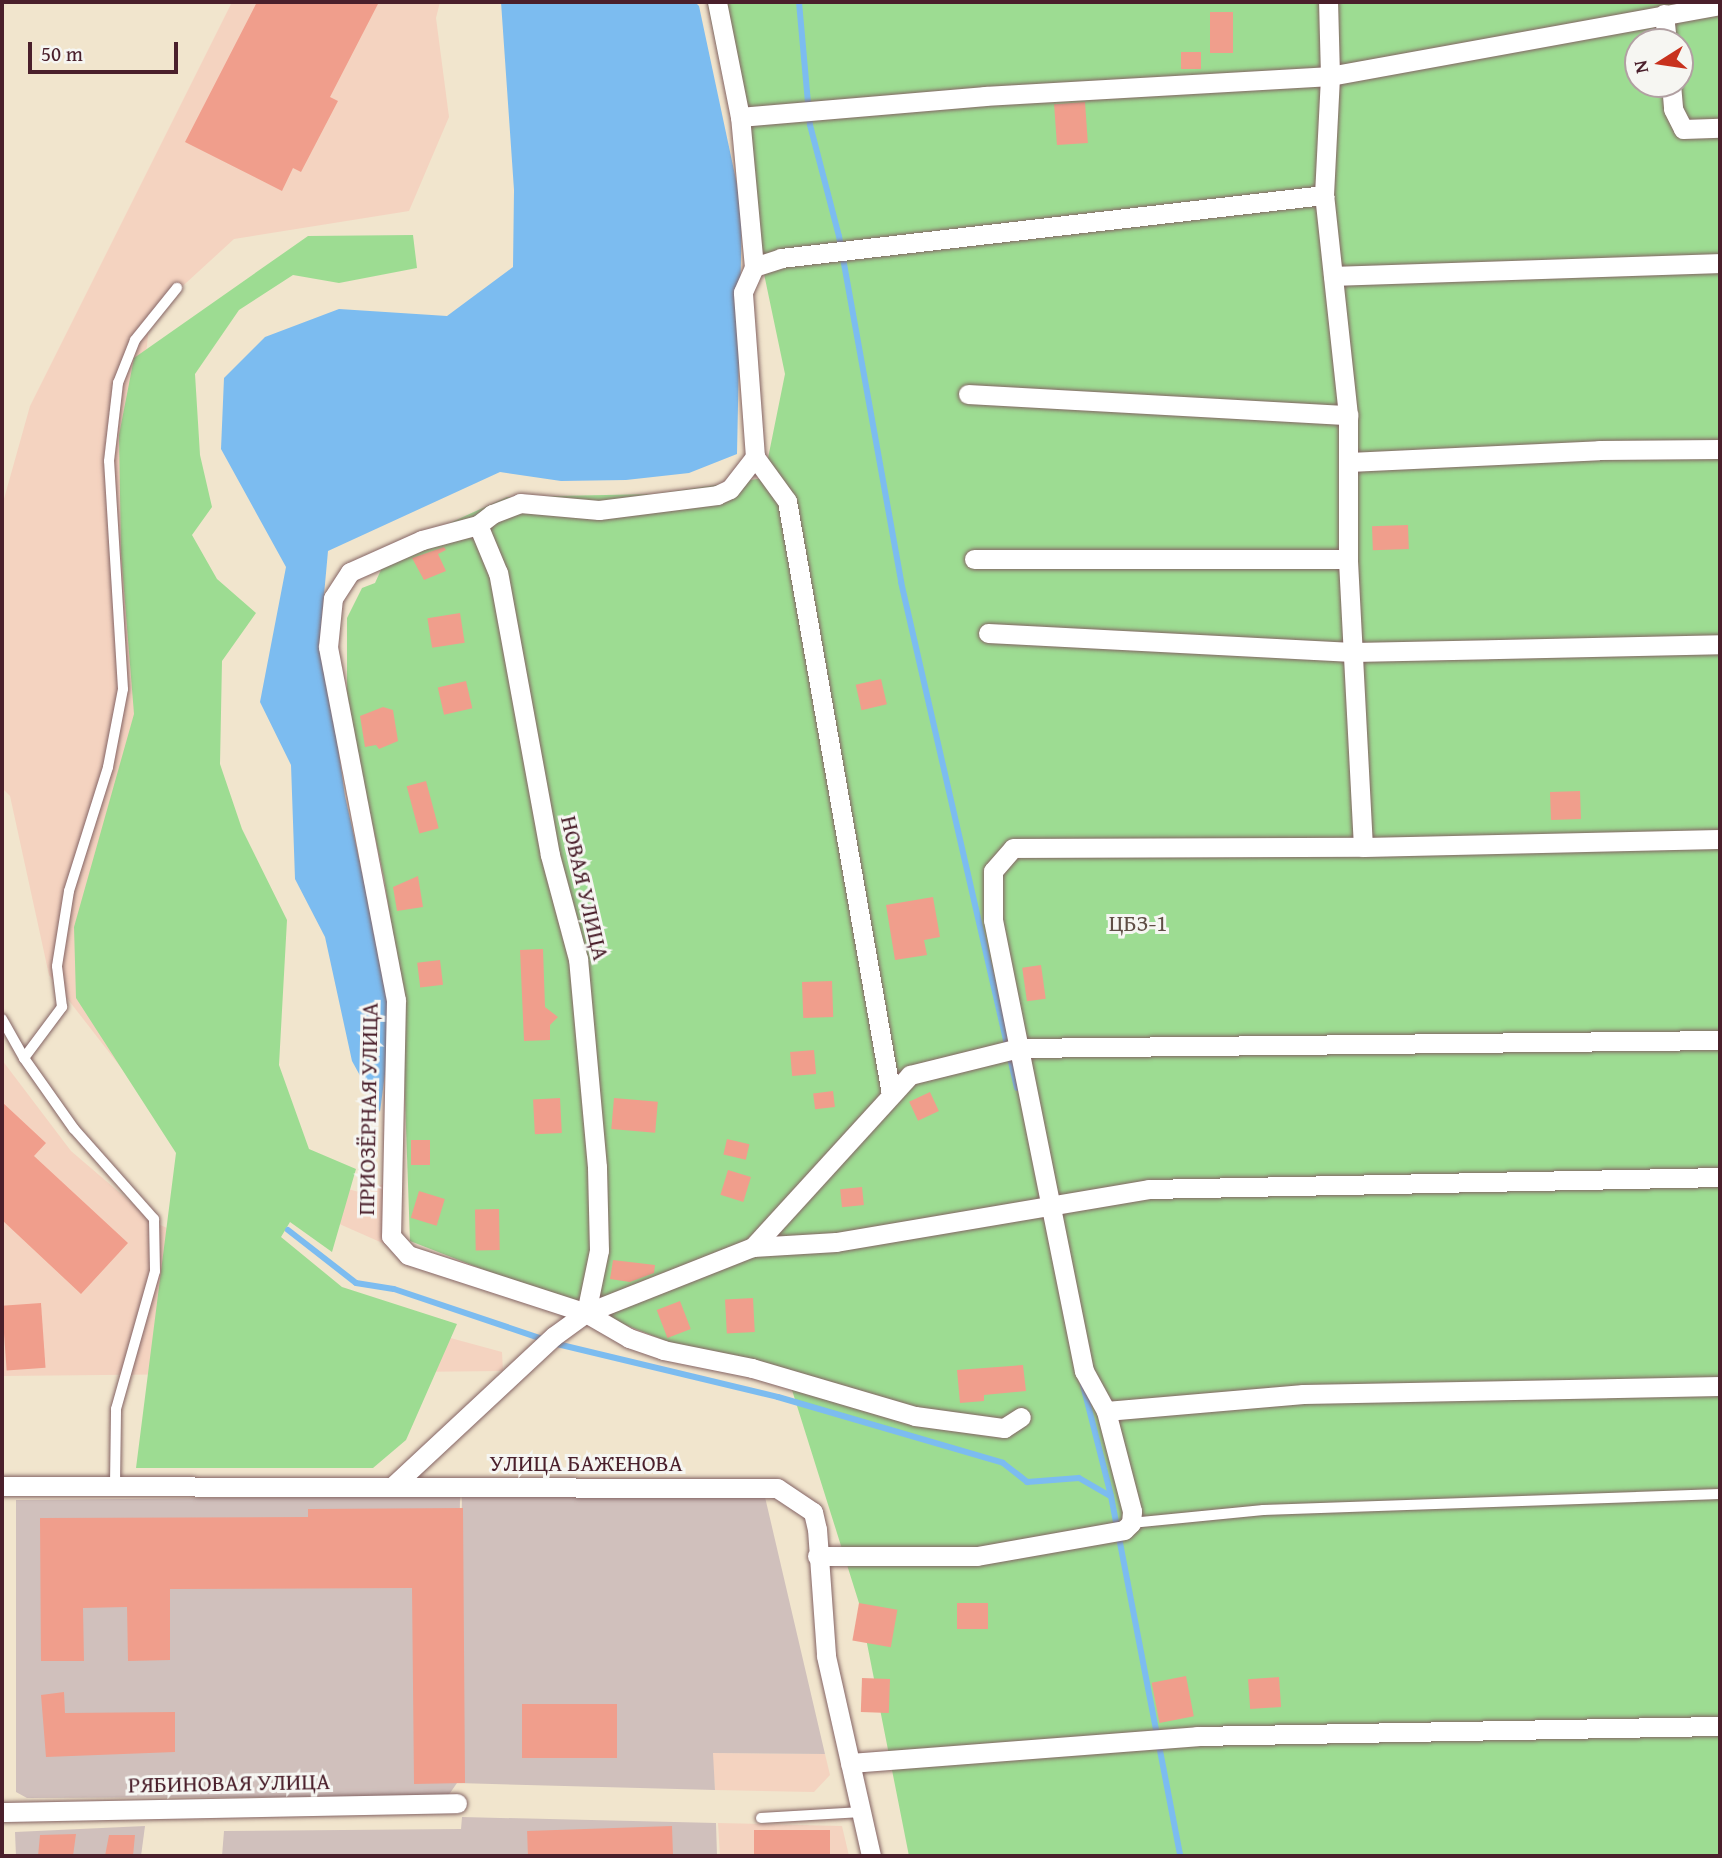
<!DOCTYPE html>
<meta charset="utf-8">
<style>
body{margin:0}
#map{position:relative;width:1722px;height:1858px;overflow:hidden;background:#f1e5cd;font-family:"Gentium Book Plus",serif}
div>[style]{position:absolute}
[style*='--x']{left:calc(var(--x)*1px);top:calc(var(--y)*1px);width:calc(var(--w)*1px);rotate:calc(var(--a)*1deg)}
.built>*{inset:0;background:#f4d3c0}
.industrial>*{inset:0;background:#d0c0bc}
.green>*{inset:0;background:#9ddc92}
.water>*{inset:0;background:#7cbcf0}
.stream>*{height:6px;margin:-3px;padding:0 3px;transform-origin:3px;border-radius:3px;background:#7cbcf0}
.building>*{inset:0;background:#f09e8c;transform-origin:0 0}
.roads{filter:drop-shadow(0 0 2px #846464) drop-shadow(0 0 2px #846464)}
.service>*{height:10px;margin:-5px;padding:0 5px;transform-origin:5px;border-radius:5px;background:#fff}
.minor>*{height:19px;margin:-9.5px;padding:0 9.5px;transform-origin:9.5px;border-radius:9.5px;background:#fff}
span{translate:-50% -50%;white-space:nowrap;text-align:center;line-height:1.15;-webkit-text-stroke:6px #f6f6f2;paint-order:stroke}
.street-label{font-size:23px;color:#4a1f2b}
.park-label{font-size:23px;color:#5f4e45}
.frame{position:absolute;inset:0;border:4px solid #4a1f2b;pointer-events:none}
.north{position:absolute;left:1624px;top:28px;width:70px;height:70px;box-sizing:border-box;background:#f6f6f2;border:2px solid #b1a0a2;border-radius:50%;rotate:258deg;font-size:19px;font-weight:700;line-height:28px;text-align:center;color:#4a1f2b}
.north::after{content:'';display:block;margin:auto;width:24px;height:32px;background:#c8321e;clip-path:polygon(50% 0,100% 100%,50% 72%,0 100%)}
.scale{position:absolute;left:28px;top:42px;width:150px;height:32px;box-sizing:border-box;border:4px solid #4a1f2b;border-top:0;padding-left:9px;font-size:21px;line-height:24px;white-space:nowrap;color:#4a1f2b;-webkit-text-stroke:5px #f6f6f2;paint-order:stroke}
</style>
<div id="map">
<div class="built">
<div style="clip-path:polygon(232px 2px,440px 2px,436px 18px,449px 117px,409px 211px,234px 239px,150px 316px,137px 442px,303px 1177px,359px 1192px,396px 1180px,396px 1249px,192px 1159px,49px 975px,10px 796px,2px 788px,2px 506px,30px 406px)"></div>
<div style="clip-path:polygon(2px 1060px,71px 1151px,154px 1222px,340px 1308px,502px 1352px,503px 1371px,2px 1376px)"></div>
<div style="clip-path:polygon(712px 1753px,825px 1754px,830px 1775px,814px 1792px,715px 1790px)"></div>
<div style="clip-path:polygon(718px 1823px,842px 1826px,849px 1856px,720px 1856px)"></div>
</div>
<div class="industrial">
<div style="clip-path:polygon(460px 1496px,458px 1680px,462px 1496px,765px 1497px,825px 1754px,713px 1753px,715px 1790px,457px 1783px,448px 1796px,27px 1798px,16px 1792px,16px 1500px)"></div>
<div style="clip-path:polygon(462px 1817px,716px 1823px,717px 1856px,222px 1856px,224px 1831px,461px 1829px)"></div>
<div style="clip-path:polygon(145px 1826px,141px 1856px,16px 1856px,15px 1832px)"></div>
</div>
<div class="green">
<div style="clip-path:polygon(evenodd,707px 2px,1720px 2px,1720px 1856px,909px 1856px,859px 1603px,792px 1390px,410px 1241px,401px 985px,384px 878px,347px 705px,347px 618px,362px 588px,375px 583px,390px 550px,507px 497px,654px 494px,764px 478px,785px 374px,707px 2px,1638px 42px,1680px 42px,1680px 84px,1638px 84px,1638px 42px)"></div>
<div style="clip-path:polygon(413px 235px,417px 268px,339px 283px,293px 275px,239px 310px,195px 374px,200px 455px,212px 507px,192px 535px,217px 579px,256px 613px,222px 661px,220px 764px,242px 829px,287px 920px,279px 1065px,309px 1149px,356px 1169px,332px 1252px,290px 1222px,281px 1237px,342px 1287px,457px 1324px,406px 1440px,373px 1468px,136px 1468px,176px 1153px,76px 998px,74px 927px,134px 714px,121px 553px,119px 435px,134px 358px,308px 236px)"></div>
</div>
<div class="water">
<div style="clip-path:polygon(501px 2px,695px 2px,699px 6px,742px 208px,737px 454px,689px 473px,626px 480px,561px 481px,500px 472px,328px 551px,321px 628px,345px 796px,393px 1012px,380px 1112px,352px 1061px,325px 937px,295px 879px,291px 765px,260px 702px,286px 567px,221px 449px,224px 378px,265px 337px,339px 309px,447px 316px,513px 267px,514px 190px)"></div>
</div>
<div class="stream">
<div style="--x:799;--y:2;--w:123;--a:84.9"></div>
<div style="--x:810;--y:125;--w:115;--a:75.4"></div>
<div style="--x:839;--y:236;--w:352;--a:79.8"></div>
<div style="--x:901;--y:582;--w:519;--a:77.09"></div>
<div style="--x:288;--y:1230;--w:86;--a:37.9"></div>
<div style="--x:356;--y:1283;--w:38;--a:9"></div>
<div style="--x:394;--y:1289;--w:157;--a:18.6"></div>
<div style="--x:553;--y:1343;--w:231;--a:13.5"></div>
<div style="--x:778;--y:1397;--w:234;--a:16.3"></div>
<div style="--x:1003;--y:1463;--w:31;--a:38"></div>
<div style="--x:1027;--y:1482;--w:52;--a:-4.4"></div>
<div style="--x:1079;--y:1478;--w:36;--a:30"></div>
<div style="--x:1083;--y:1385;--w:114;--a:75.8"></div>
<div style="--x:1111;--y:1496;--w:367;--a:79.1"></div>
</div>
<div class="building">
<div style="clip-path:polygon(257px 2px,379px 2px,330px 97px,338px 101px,301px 172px,293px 168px,282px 191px,185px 142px)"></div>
<div style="left:1210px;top:12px;width:23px;height:41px"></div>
<div style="left:1181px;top:52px;width:20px;height:17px"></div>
<div style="left:1085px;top:102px;width:41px;height:31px;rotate:86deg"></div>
<div style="left:1408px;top:525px;width:24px;height:36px;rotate:88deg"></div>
<div style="clip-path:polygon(444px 547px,446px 550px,438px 554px,446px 571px,424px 580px,412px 558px)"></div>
<div style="left:460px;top:613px;width:30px;height:33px;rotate:81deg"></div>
<div style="left:881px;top:679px;width:26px;height:26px;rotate:77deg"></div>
<div style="left:466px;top:681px;width:28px;height:29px;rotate:77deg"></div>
<div style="clip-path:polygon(383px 707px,393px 710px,398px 741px,379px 749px,376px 745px,365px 747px,360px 716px)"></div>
<div style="left:426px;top:781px;width:49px;height:20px;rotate:75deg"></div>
<div style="left:1580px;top:791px;width:28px;height:30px;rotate:88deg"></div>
<div style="clip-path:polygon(418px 876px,423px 907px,397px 911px,393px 887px)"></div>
<div style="clip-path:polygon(933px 897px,940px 937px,924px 940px,927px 955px,895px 960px,886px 905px)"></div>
<div style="clip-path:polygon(543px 949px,545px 1007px,558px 1017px,550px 1025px,550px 1040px,524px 1041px,520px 950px)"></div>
<div style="left:440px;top:960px;width:25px;height:23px;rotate:83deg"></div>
<div style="left:1041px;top:965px;width:34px;height:19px;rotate:82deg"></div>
<div style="left:832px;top:981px;width:36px;height:30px;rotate:88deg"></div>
<div style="left:814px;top:1050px;width:24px;height:24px;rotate:85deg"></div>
<div style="left:833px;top:1091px;width:16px;height:20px;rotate:83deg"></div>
<div style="left:930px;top:1092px;width:21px;height:23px;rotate:65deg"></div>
<div style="left:560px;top:1098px;width:35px;height:27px;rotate:87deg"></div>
<div style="left:614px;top:1098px;width:44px;height:31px;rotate:5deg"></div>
<div style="clip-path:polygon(2px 1102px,46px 1143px,34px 1156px,128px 1243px,81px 1294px,2px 1220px)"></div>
<div style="left:727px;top:1139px;width:23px;height:16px;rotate:13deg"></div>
<div style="left:411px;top:1140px;width:19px;height:25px"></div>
<div style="left:728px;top:1170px;width:24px;height:26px;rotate:17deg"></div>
<div style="left:862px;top:1187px;width:18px;height:22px;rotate:84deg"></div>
<div style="left:419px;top:1191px;width:27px;height:28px;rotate:17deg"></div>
<div style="left:499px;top:1209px;width:41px;height:24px;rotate:89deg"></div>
<div style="clip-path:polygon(613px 1260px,655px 1265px,654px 1273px,630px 1282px,610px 1279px)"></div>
<div style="left:753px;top:1298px;width:34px;height:28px;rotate:87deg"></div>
<div style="left:680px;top:1301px;width:30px;height:25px;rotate:69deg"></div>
<div style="left:41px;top:1303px;width:65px;height:39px;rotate:86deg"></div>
<div style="clip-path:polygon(1023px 1365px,1026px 1391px,984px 1395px,984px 1401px,960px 1403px,957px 1370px)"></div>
<div style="clip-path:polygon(463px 1508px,465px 1783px,414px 1784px,412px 1588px,170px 1589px,170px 1660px,128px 1661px,127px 1607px,83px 1608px,84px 1661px,41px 1661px,40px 1518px,308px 1517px,308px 1509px)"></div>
<div style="left:859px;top:1603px;width:39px;height:38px;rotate:10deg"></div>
<div style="left:988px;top:1603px;width:26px;height:31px;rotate:90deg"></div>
<div style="left:1186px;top:1676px;width:41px;height:35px;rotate:79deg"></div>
<div style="left:1279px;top:1677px;width:30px;height:31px;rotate:86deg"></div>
<div style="left:862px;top:1678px;width:28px;height:34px;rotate:2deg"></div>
<div style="clip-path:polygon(64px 1692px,65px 1713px,175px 1712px,175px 1752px,46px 1757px,41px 1695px)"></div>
<div style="left:522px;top:1704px;width:95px;height:54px"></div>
<div style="left:672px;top:1826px;width:30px;height:145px;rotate:88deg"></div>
<div style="left:830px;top:1830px;width:26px;height:76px;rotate:90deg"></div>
<div style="clip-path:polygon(76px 1834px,73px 1856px,38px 1856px,40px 1835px)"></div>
<div style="clip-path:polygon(109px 1835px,135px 1835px,133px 1856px,105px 1856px)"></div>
</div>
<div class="roads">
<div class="service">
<div style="--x:2;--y:1019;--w:45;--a:60.6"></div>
<div style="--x:115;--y:1484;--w:75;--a:-89.2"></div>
<div style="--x:116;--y:1409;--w:143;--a:-74.2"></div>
<div style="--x:155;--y:1271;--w:52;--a:-91.1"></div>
<div style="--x:154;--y:1219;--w:120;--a:-131.6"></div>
<div style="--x:74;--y:1129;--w:87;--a:-125.2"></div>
<div style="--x:24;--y:1058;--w:64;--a:-53.3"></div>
<div style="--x:62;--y:1007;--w:41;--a:-97"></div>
<div style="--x:57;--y:966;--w:76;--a:-80.9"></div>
<div style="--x:69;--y:891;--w:130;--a:-72.5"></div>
<div style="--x:108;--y:767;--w:79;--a:-79.1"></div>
<div style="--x:123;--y:689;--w:228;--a:-93.5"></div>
<div style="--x:109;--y:461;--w:79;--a:-83.4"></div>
<div style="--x:118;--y:383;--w:46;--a:-68.4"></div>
<div style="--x:135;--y:340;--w:67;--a:-51.1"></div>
<div style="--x:1131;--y:1523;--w:133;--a:-5.6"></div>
<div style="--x:1263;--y:1510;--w:457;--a:-2"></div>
<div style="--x:761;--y:1818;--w:100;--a:-3.4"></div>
</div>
<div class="minor">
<div style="--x:717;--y:2;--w:117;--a:78.7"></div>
<div style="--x:1664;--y:14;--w:28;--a:84"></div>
<div style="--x:1671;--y:84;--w:25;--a:85"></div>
<div style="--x:1673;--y:109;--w:22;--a:63"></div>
<div style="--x:1683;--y:129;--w:37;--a:-2"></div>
<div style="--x:754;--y:267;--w:151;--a:-95.3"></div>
<div style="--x:740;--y:117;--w:246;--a:-4.9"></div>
<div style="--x:985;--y:96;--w:346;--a:-3.3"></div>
<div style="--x:1330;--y:76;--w:396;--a:-10.3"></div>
<div style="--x:1333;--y:276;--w:387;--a:-1.9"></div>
<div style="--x:968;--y:394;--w:381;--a:3.2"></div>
<div style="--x:1349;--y:462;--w:250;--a:-2.7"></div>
<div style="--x:1599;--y:450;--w:121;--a:-0.5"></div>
<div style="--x:478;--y:525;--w:58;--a:165"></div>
<div style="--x:422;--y:540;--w:79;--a:156"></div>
<div style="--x:350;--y:572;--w:31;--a:123"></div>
<div style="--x:333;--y:598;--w:49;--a:95.8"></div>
<div style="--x:328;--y:647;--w:359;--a:79.1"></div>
<div style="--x:396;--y:1000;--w:236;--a:91.2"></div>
<div style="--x:391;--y:1236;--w:25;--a:48"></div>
<div style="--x:408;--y:1255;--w:187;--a:18"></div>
<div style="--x:586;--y:1313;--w:50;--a:30.2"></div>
<div style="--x:629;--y:1338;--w:36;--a:19"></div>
<div style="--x:663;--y:1350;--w:91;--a:11.4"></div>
<div style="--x:752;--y:1368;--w:170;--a:16.4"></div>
<div style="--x:915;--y:1416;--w:90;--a:7.7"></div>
<div style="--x:1004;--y:1428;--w:20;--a:-33"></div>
<div style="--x:974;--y:559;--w:374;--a:0"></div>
<div style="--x:988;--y:633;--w:365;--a:3"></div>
<div style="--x:1353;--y:652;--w:367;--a:-1.2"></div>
<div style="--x:1363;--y:847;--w:357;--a:-1.3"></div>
<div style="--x:891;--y:1094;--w:602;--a:-99.95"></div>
<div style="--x:787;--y:501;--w:54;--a:-126"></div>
<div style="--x:755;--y:457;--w:165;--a:-94.2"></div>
<div style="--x:743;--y:292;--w:27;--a:-66"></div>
<div style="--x:754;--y:267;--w:28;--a:-18"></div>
<div style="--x:781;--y:258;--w:547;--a:-6.62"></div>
<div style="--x:753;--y:1247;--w:83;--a:-3.4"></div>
<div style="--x:836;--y:1242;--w:317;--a:-9.6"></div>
<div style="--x:1149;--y:1189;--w:571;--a:-1.2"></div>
<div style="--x:586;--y:1313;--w:64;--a:-78.3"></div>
<div style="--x:599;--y:1250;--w:83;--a:-91.4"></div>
<div style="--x:597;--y:1167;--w:209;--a:-95.2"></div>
<div style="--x:578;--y:959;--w:108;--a:-105.1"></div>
<div style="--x:550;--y:855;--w:287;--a:-100.4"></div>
<div style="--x:498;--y:573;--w:52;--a:-112.6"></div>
<div style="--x:478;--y:525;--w:18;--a:-38"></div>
<div style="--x:492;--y:514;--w:30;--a:-21"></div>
<div style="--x:520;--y:503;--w:79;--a:5.1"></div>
<div style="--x:599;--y:510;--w:119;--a:-7.2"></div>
<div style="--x:717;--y:495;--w:14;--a:-25"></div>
<div style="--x:730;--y:489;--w:41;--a:-52"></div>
<div style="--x:1106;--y:1411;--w:198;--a:-4.9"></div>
<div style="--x:1303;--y:1394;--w:417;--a:-1.1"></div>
<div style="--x:2;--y:1486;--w:775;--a:0.15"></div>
<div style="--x:777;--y:1488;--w:43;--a:33.7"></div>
<div style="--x:813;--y:1512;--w:17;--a:77"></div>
<div style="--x:817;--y:1529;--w:127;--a:85.9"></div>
<div style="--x:826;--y:1656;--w:205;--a:77.3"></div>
<div style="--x:393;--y:1486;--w:220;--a:-43"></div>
<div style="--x:554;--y:1336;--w:39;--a:-36"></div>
<div style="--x:586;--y:1313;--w:180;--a:-21.6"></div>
<div style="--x:753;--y:1247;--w:233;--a:-47.6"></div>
<div style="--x:910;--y:1075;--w:112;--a:-13.9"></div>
<div style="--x:1019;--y:1048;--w:701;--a:-0.65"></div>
<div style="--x:817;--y:1556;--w:160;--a:0"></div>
<div style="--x:977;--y:1556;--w:149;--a:-10"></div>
<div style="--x:1124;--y:1530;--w:10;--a:-45"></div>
<div style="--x:1131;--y:1523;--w:12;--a:-85"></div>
<div style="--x:1132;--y:1511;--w:103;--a:-104.6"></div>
<div style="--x:1106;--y:1411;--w:46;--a:-118.8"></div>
<div style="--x:1084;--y:1371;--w:460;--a:-101.4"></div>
<div style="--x:993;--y:920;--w:49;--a:-90"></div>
<div style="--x:993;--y:871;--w:30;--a:-49"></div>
<div style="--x:1013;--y:848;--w:350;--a:-0.2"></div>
<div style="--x:1363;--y:847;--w:288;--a:-93"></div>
<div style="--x:1348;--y:559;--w:144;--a:-90"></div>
<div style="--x:1348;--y:415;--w:221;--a:-96.2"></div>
<div style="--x:1324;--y:195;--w:119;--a:-87.1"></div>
<div style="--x:1330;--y:76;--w:74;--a:-91.5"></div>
<div style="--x:850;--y:1763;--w:348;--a:-4.4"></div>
<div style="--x:1197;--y:1736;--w:523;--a:-1.1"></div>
<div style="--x:2;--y:1812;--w:455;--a:-1.1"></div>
</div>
</div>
<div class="street-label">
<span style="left:585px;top:888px;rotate:77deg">НОВАЯ УЛИЦА</span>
<span style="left:368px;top:1109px;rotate:-89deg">ПРИОЗЁРНАЯ УЛИЦА</span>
<span style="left:586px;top:1463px">УЛИЦА БАЖЕНОВА</span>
<span style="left:229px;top:1783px;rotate:-1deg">РЯБИНОВАЯ УЛИЦА</span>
</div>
<div class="park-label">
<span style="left:1138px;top:923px">ЦБЗ-1</span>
</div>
<div class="frame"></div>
<div class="north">N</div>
<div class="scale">50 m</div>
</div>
